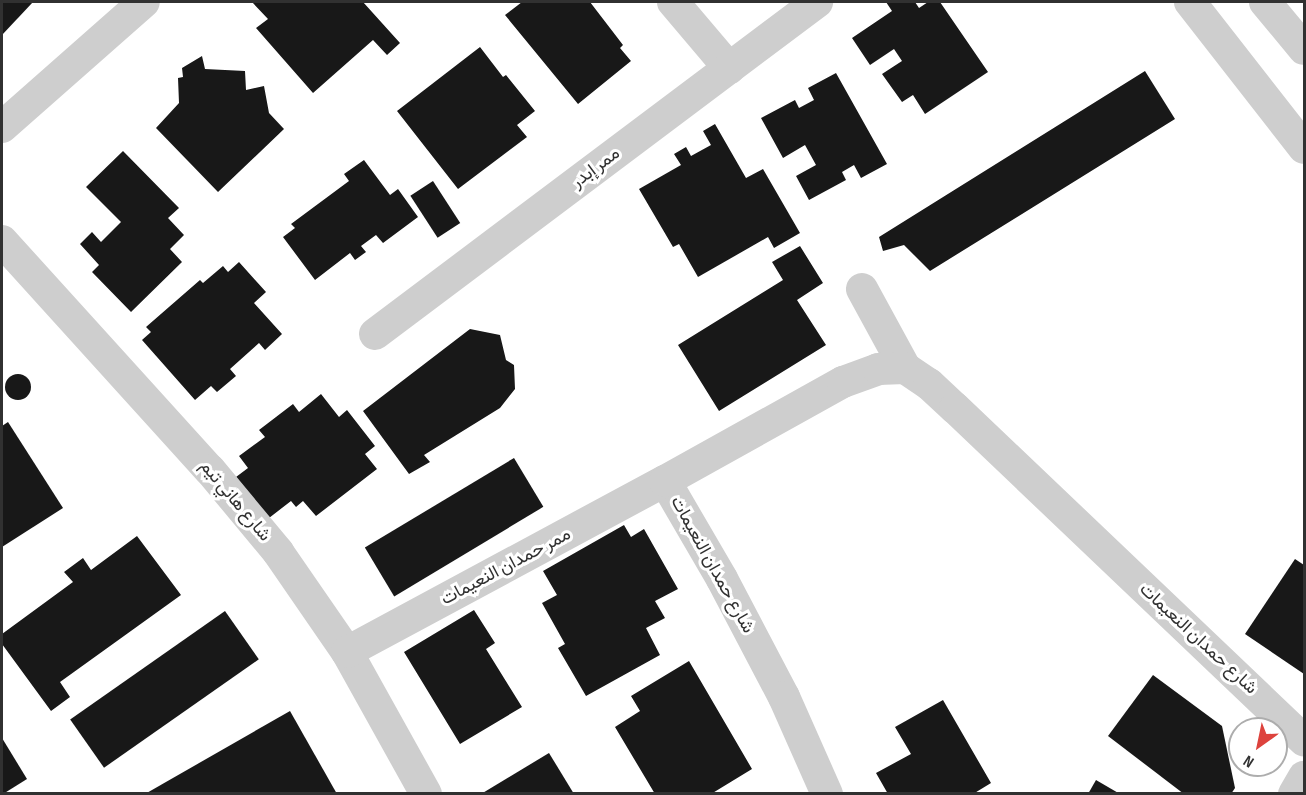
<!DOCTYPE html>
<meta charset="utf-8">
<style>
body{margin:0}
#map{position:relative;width:1306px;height:795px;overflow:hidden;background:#fff;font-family:"Sofia Sans Condensed",Vazirmatn,sans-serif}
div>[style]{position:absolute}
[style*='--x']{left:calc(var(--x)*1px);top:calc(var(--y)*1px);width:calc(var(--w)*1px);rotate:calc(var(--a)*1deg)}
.building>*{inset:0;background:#181818;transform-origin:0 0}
.round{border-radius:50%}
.minor>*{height:32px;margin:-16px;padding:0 16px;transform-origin:16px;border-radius:16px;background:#cecece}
span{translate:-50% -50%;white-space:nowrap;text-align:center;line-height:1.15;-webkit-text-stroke:6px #fff;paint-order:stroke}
.street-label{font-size:18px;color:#313131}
.frame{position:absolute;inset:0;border:3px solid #313131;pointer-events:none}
.north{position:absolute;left:1228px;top:717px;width:60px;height:60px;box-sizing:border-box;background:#fff;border:2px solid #adadad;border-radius:50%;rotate:213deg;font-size:16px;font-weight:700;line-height:24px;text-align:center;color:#313131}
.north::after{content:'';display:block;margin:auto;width:21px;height:27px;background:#dd433d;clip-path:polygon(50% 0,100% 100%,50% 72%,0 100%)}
</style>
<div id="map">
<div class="building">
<div style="clip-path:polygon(2px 2px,33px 2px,2px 35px)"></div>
<div style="clip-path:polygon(252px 2px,363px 2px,400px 43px,387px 55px,373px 40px,313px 93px,256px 28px,268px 19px)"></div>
<div style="clip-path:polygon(522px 2px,590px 2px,623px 45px,620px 48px,631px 61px,578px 104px,505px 15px)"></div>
<div style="clip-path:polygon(886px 2px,915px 2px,919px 8px,928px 2px,940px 2px,988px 72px,925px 114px,913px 95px,902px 102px,882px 74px,902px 61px,894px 49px,870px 65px,852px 38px,892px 11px)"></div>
<div style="clip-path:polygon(480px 47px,503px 77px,506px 75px,535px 111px,517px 125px,527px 137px,458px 189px,397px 111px)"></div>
<div style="clip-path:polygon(202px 56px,205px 69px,245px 71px,246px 90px,264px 86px,269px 113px,284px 129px,218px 192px,156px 128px,179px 103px,178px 78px,183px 77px,182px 68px)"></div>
<div style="clip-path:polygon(1145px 71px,1175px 119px,930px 271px,904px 245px,883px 251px,879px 237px)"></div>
<div style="clip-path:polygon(836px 73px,887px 164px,861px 178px,854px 165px,842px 172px,846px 180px,809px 200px,796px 176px,816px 165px,805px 145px,783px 158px,761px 118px,795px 100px,799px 108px,814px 100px,808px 88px)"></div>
<div style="clip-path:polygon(715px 124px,746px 178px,763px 169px,800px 233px,774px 248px,768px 237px,698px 277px,679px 244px,673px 247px,639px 189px,681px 165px,674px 154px,686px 147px,691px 156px,711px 145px,703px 131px)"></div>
<div style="clip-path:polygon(123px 151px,179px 208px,168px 218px,184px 235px,170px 249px,182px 262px,131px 312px,92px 272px,99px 265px,80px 244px,92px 232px,101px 242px,121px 222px,86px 187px)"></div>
<div style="clip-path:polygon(364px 160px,390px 195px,398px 189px,418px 217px,383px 243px,376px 235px,361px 246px,366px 252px,355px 260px,350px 253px,315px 280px,283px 237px,295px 228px,291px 224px,349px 181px,344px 174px)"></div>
<div style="left:433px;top:181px;width:50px;height:27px;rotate:57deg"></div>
<div style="clip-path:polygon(800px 246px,823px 283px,797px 300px,826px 345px,719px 411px,678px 345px,783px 280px,772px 262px)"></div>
<div style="clip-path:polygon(239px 262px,266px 292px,254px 303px,282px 334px,265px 350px,259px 343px,230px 369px,236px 376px,217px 392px,211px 386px,195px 400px,142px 340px,151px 332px,146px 327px,200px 280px,203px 283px,223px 266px,228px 272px)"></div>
<div style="clip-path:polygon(470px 329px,500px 335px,506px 360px,514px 365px,515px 389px,500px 408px,424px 455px,430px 462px,409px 474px,363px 411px)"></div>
<div class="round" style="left:5px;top:374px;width:26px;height:26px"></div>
<div style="clip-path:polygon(321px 394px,339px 417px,347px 410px,375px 446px,365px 454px,377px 469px,316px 516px,303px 501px,296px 507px,291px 501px,269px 518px,236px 477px,248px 468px,239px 456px,265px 437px,259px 430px,293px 404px,299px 412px)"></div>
<div style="clip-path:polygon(8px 422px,63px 508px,2px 547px,2px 426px)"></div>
<div style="left:514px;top:458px;width:57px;height:174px;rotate:59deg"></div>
<div style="clip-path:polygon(624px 525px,631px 537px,644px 529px,678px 589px,655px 601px,665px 618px,646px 628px,660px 655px,586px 696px,558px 648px,565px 644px,542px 603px,557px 595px,543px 571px)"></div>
<div style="clip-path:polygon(137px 536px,181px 595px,60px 682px,70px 697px,51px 711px,2px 644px,2px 634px,73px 582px,64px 572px,83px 558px,91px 570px)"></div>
<div style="clip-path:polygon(1295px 559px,1304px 565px,1304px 674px,1245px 634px)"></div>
<div style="clip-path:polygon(474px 610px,495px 643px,486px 649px,522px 707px,460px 744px,404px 652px)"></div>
<div style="left:225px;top:611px;width:59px;height:189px;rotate:55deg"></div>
<div style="clip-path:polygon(689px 661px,752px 769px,711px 794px,655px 794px,615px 727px,640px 711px,631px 696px)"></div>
<div style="clip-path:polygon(1153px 675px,1222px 726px,1235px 788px,1231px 794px,1184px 794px,1108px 736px)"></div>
<div style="clip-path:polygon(943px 700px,991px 783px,973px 794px,888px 794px,876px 773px,911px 754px,895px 727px)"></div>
<div style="clip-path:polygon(290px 711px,337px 794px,145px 794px)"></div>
<div style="clip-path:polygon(2px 738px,27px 779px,3px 794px,2px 794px)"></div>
<div style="clip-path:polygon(549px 753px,574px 794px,481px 794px)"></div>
<div style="clip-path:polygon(1096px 780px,1120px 794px,1088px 794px)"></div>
</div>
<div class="minor">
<div style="--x:673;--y:2;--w:87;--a:49.7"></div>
<div style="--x:1190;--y:2;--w:185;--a:52"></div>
<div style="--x:1265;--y:2;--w:61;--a:50.3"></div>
<div style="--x:2;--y:127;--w:189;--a:-41.4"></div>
<div style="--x:2;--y:241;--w:309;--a:47.8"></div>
<div style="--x:210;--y:470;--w:107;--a:50.3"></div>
<div style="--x:278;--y:552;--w:121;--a:55.4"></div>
<div style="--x:347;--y:652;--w:162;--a:60.9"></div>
<div style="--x:862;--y:289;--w:90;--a:61.4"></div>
<div style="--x:905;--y:368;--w:29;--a:34"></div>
<div style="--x:929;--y:384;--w:35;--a:43"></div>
<div style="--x:955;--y:408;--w:482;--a:43.6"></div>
<div style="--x:375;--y:334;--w:553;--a:-36.91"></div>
<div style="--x:665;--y:481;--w:113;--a:59.8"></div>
<div style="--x:722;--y:579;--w:133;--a:62.3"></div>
<div style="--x:784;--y:697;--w:106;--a:66.1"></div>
<div style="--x:347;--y:652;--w:361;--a:-28.3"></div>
<div style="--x:665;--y:481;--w:204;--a:-29.1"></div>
<div style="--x:843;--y:382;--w:37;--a:-20"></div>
<div style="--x:878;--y:369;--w:27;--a:-2"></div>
<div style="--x:1294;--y:794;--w:20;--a:-60"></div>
</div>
<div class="street-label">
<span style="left:596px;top:168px;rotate:-37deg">ممر إبدر</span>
<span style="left:235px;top:501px;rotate:50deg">شارع هاني تيم</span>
<span style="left:712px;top:565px;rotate:61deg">شارع حمدان النعيمات</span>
<span style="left:506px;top:567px;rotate:-28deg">ممر حمدان النعيمات</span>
<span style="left:1198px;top:639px;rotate:43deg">شارع حمدان النعيمات</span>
</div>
<div class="frame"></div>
<div class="north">N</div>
</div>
